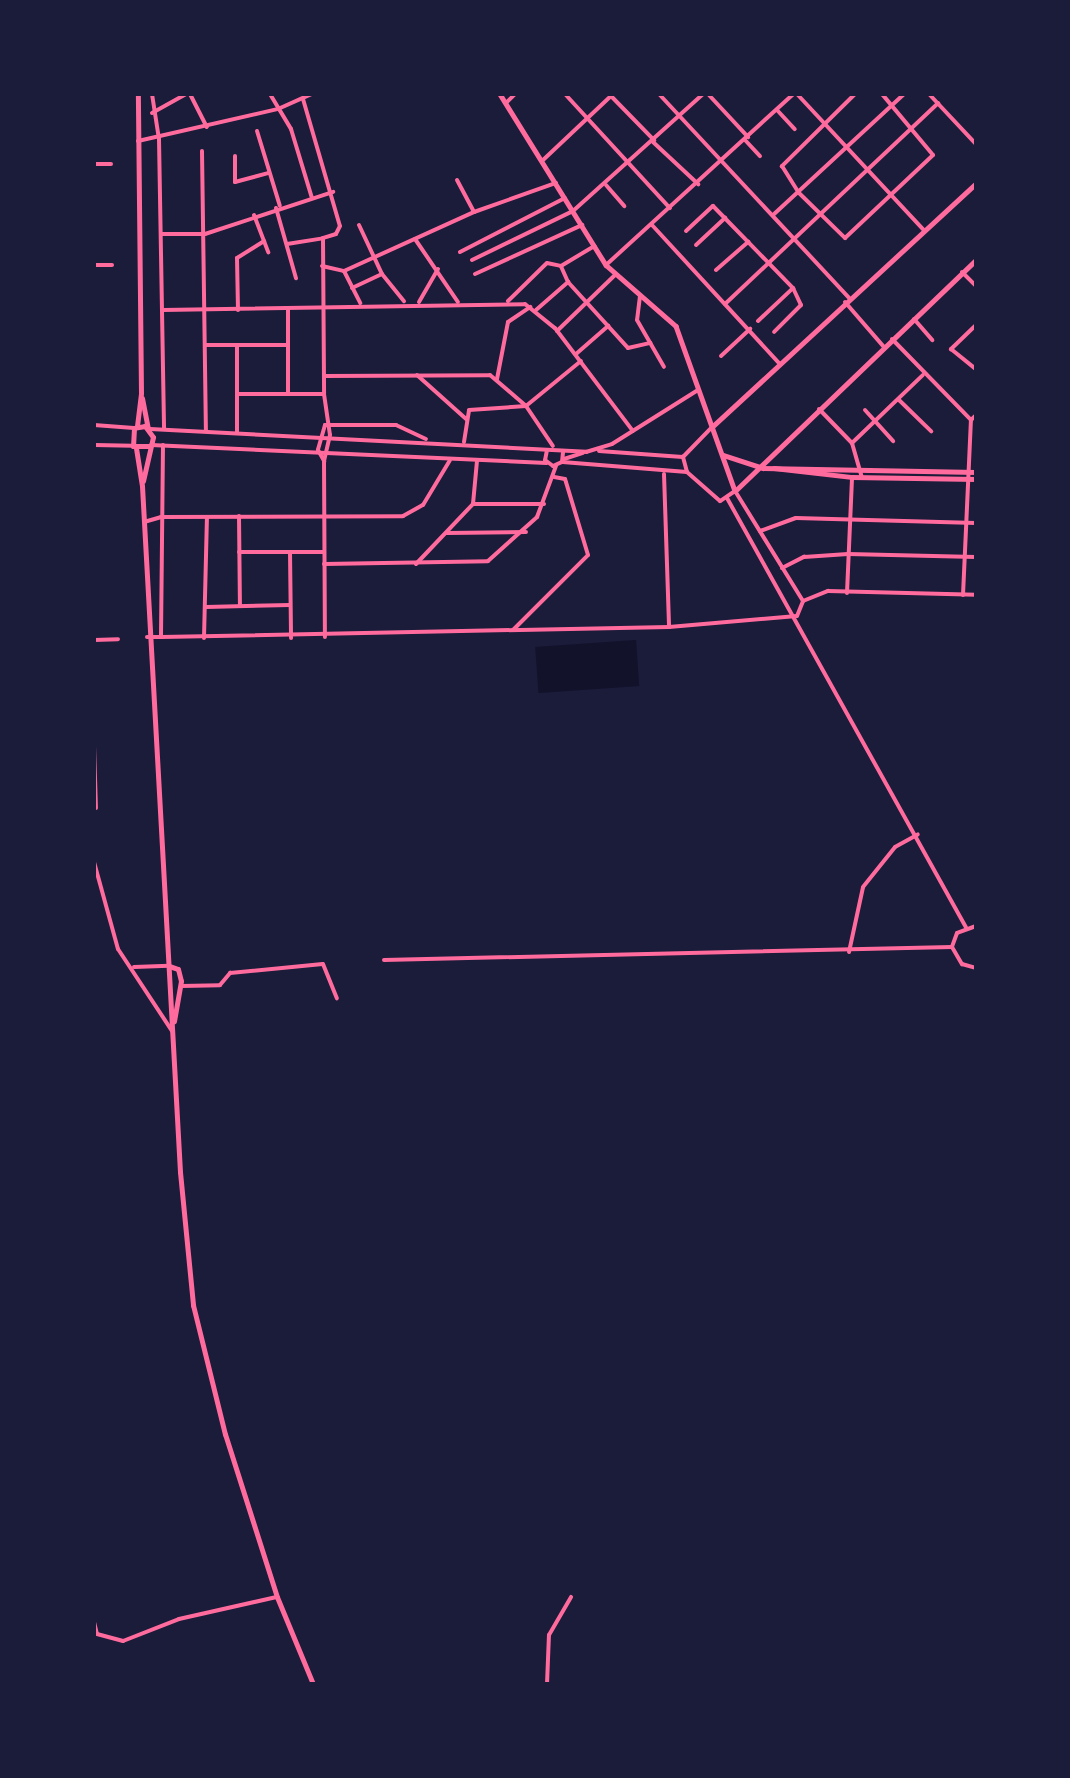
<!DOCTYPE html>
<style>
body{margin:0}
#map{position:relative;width:1070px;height:1778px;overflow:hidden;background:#1b1b3a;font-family:"Titillium Web",sans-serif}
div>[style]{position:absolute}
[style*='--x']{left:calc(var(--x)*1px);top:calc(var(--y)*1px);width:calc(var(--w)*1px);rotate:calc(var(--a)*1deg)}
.water>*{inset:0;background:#12122b;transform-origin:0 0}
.minor>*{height:4px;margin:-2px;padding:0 2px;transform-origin:2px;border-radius:2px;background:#ff6b9d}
.tertiary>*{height:4.5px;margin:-2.25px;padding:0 2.25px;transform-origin:2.25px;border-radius:2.25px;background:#ff6b9d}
.primary>*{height:5px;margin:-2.5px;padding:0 2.5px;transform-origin:2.5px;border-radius:2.5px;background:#ff6b9d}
span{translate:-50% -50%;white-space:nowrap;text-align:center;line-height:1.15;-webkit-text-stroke:5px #1b1b3a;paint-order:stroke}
.frame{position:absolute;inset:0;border:96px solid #1b1b3a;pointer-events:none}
</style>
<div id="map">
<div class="water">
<div style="left:636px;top:640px;width:46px;height:101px;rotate:86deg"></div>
</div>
<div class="minor">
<div style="--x:152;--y:94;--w:46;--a:81.2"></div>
<div style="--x:159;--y:139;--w:290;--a:89"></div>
<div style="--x:190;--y:94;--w:37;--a:63"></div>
<div style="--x:270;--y:94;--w:41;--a:59"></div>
<div style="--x:291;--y:129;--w:72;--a:73.1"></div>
<div style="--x:565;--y:94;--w:155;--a:47.4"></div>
<div style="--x:659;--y:94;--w:279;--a:47"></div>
<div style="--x:708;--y:94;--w:59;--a:47.1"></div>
<div style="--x:797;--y:94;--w:185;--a:47"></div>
<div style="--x:855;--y:94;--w:103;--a:135.4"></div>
<div style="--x:782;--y:166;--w:31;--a:58"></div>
<div style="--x:798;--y:192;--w:66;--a:44.4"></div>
<div style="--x:845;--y:238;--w:121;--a:-43.3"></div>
<div style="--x:933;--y:155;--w:80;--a:-129.9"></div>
<div style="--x:929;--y:94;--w:69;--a:46.8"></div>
<div style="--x:611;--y:96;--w:62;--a:45.7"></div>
<div style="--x:303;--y:99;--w:132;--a:73.8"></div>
<div style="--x:340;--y:226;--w:9;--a:117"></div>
<div style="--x:336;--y:234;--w:14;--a:163"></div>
<div style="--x:323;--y:238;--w:156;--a:89.6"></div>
<div style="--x:324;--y:394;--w:41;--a:81.7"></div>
<div style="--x:330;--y:435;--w:27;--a:103"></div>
<div style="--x:506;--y:103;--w:13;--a:-45"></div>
<div style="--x:777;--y:110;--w:26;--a:47"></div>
<div style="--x:152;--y:113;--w:39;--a:-29"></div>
<div style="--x:257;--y:131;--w:78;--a:73"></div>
<div style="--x:745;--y:140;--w:22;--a:47"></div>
<div style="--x:138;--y:141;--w:144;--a:-12.9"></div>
<div style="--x:278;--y:109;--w:37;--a:-24"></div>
<div style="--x:653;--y:142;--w:62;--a:43"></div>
<div style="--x:202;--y:151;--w:279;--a:89.2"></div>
<div style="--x:235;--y:156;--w:26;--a:90"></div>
<div style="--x:235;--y:182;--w:35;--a:-15"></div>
<div style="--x:542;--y:161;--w:98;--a:-43.3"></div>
<div style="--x:94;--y:164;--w:17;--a:0"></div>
<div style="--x:457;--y:180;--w:36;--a:62"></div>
<div style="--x:606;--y:185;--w:28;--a:49"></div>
<div style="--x:276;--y:208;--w:73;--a:74.1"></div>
<div style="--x:254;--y:215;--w:40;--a:69"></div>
<div style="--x:773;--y:215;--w:178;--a:-42.7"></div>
<div style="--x:359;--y:225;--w:54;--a:64.9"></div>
<div style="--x:382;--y:274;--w:35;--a:51"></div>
<div style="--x:652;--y:225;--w:188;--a:47.4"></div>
<div style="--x:686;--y:231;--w:37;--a:-43"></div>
<div style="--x:713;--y:206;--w:115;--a:45.7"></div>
<div style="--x:793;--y:288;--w:19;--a:65"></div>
<div style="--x:801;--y:305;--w:38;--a:135"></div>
<div style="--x:161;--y:234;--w:44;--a:0"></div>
<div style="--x:205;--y:234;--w:135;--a:-18.2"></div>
<div style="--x:415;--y:239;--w:76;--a:55.7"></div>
<div style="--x:287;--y:244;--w:36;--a:-9"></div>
<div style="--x:696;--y:245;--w:40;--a:-43"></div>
<div style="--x:460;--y:252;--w:118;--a:-27.2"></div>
<div style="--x:472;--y:260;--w:112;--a:-25.9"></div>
<div style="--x:573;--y:211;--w:175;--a:-42"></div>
<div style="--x:94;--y:265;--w:18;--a:0"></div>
<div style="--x:606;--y:265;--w:253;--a:-42.4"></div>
<div style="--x:322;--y:266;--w:23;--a:13"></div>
<div style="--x:716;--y:270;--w:43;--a:-41.2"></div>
<div style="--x:344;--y:271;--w:143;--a:-24.4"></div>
<div style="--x:474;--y:212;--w:87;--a:-19.5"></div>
<div style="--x:344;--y:271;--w:36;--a:63"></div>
<div style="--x:962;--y:272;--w:20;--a:45"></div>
<div style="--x:475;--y:274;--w:118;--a:-24.6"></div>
<div style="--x:568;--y:282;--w:89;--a:47.7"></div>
<div style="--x:628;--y:348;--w:23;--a:-13"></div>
<div style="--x:352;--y:288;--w:33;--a:-25"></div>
<div style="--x:640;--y:296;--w:24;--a:97"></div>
<div style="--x:637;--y:320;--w:54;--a:60.1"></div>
<div style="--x:508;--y:301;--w:54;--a:-44.3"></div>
<div style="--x:547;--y:263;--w:14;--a:12"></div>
<div style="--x:561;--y:266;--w:39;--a:-31"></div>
<div style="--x:419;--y:302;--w:38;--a:-60"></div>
<div style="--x:845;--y:302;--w:60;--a:49.1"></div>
<div style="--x:725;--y:304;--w:293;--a:-43.3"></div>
<div style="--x:288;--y:308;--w:86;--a:90"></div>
<div style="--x:163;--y:310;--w:362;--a:-0.9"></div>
<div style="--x:525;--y:304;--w:38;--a:39"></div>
<div style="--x:555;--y:328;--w:129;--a:52.9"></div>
<div style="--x:238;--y:310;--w:52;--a:-91.1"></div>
<div style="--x:237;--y:258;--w:32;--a:-32"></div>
<div style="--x:536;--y:310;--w:43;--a:-41.2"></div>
<div style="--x:568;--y:282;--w:17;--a:-114"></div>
<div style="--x:914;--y:319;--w:28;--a:49"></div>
<div style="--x:758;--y:321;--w:48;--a:-43.3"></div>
<div style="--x:976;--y:325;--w:35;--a:136"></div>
<div style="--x:951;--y:349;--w:32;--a:39"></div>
<div style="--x:557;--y:331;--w:81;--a:-44"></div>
<div style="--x:892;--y:339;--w:113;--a:45.7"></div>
<div style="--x:205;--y:345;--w:83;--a:0"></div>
<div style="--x:237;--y:345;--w:87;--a:90"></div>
<div style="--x:576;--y:354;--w:43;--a:-41.2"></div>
<div style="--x:721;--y:356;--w:40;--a:-43"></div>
<div style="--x:417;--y:375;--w:66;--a:41.9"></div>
<div style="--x:324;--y:376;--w:166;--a:-0.3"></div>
<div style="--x:490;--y:375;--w:48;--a:40.7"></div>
<div style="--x:526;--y:406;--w:48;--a:56"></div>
<div style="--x:497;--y:379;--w:58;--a:-79.1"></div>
<div style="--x:508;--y:322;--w:27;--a:-34"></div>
<div style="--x:238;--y:394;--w:86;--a:0"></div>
<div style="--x:899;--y:400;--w:45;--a:44.1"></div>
<div style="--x:819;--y:409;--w:47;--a:45.9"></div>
<div style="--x:852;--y:443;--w:35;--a:74"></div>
<div style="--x:865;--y:410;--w:42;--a:47.9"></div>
<div style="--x:94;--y:425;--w:40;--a:4.3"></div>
<div style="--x:325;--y:425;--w:26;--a:106"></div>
<div style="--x:318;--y:450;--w:13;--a:61"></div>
<div style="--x:324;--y:461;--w:176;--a:89.7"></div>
<div style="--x:325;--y:425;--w:71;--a:0"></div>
<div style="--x:396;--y:425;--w:33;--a:25"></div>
<div style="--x:150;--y:429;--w:437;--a:3"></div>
<div style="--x:586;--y:452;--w:27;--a:-17"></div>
<div style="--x:612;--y:444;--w:102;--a:-32.1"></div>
<div style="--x:464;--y:442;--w:32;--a:-81"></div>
<div style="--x:469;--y:410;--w:57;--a:-4"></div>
<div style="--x:526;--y:406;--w:71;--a:-39.3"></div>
<div style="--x:852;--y:443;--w:98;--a:-43.8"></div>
<div style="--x:94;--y:445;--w:39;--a:1"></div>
<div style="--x:151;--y:445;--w:396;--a:2.6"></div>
<div style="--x:163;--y:445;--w:192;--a:90.6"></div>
<div style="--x:161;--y:637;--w:508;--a:-1.13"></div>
<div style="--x:669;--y:627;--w:128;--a:-4.9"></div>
<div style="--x:797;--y:616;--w:16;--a:-68"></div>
<div style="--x:803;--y:601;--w:129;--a:-121.7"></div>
<div style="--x:735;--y:491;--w:18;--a:146"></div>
<div style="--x:720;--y:501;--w:44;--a:-138.7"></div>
<div style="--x:687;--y:472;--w:125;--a:-175.4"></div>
<div style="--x:547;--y:450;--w:10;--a:101"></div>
<div style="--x:545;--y:460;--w:10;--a:37"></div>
<div style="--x:553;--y:466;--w:10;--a:-24"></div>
<div style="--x:562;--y:462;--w:10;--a:-84"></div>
<div style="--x:599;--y:451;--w:84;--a:4.1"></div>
<div style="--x:564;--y:459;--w:20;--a:-18"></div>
<div style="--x:687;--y:472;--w:16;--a:-105"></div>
<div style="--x:683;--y:457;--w:42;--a:-46"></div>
<div style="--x:664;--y:474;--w:153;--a:88.1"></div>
<div style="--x:727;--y:498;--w:491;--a:60.9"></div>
<div style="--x:473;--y:504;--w:71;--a:0"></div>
<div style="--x:239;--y:516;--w:90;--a:89.4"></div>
<div style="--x:144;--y:522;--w:18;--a:-16"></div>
<div style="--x:161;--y:517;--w:242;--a:-0.2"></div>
<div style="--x:403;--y:516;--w:23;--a:-29"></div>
<div style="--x:423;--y:505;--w:52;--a:-59"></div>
<div style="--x:760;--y:531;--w:38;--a:-20"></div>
<div style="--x:796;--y:518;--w:180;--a:1.6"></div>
<div style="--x:447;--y:533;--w:79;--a:-0.7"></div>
<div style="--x:239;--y:552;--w:84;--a:0"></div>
<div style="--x:290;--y:552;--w:86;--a:89.3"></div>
<div style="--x:324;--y:564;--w:164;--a:-1"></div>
<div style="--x:488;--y:561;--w:66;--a:-41.9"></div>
<div style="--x:537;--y:517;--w:54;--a:-69.6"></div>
<div style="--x:416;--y:564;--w:83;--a:-46.5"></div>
<div style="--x:473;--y:504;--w:43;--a:-84.7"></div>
<div style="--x:782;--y:568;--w:25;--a:-27"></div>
<div style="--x:804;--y:557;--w:44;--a:-3.9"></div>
<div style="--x:848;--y:554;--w:128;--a:1.3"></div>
<div style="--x:847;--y:593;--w:116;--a:-87.5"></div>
<div style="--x:963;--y:595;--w:175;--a:-87.4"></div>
<div style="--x:971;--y:420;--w:7;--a:-45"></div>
<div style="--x:803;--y:601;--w:27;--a:-22"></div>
<div style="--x:828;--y:591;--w:148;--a:1.5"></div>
<div style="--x:206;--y:607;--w:84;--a:-1.4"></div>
<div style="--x:513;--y:630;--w:106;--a:-45"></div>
<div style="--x:588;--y:555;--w:79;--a:-106.8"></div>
<div style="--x:565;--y:479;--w:11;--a:-170"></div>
<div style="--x:147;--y:637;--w:14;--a:0"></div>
<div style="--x:204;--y:638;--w:121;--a:-88.6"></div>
<div style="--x:94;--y:640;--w:24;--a:-2"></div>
<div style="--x:94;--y:746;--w:62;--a:88.2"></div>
<div style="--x:94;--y:862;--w:90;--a:74.6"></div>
<div style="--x:118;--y:949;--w:98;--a:56.6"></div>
<div style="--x:976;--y:926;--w:20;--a:160"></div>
<div style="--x:957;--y:933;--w:15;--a:110"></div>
<div style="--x:952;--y:947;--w:20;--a:60"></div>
<div style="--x:962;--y:964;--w:15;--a:16"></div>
<div style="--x:849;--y:952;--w:66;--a:-77.8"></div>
<div style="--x:863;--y:887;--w:51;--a:-51.3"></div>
<div style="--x:895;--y:847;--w:26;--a:-29"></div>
<div style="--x:384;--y:960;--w:568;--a:-1.31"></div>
<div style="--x:134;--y:967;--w:35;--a:-2"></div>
<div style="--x:181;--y:986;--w:39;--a:-1"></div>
<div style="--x:220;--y:985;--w:16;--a:-50"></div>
<div style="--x:230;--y:973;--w:93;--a:-5.5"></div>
<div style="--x:323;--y:964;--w:37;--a:68"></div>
<div style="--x:94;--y:1622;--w:12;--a:76"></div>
<div style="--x:97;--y:1634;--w:27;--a:15"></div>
<div style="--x:123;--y:1641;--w:60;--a:-21.4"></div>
<div style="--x:179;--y:1619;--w:100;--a:-12.7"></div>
<div style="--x:547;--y:1684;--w:49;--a:-87.7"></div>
<div style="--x:549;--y:1635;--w:44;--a:-59.9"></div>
</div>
<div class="tertiary">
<div style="--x:500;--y:94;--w:201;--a:58.2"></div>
<div style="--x:606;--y:265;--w:93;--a:41.1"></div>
<div style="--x:676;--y:326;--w:175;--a:70.3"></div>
<div style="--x:735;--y:491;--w:334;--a:-43.8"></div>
<div style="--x:713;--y:426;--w:358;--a:-42.7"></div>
<div style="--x:723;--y:455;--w:42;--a:18"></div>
<div style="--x:763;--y:468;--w:213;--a:1.1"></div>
<div style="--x:774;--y:468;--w:79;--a:6.6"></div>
<div style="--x:852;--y:477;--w:124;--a:0.9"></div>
</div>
<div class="primary">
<div style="--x:142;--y:398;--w:31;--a:79"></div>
<div style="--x:137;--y:426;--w:33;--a:-83"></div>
<div style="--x:141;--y:393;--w:299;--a:-90.6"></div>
<div style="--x:136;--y:448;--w:38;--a:81"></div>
<div style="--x:142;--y:486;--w:687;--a:86.83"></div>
<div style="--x:180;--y:1172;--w:134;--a:84.4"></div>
<div style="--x:193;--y:1305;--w:133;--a:76.1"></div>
<div style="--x:225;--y:1434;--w:171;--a:72.3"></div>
<div style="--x:277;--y:1597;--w:94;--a:67.5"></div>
<div style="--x:143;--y:481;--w:45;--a:-77.2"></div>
<div style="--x:153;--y:437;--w:14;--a:-126"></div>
<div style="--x:145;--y:426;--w:11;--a:170"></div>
<div style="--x:134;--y:428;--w:18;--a:93"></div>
<div style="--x:133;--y:446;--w:17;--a:0"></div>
<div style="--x:169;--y:966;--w:9;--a:18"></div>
<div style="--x:178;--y:969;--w:12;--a:76"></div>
<div style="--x:181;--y:981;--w:41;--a:99.9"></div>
</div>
<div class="frame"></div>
</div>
